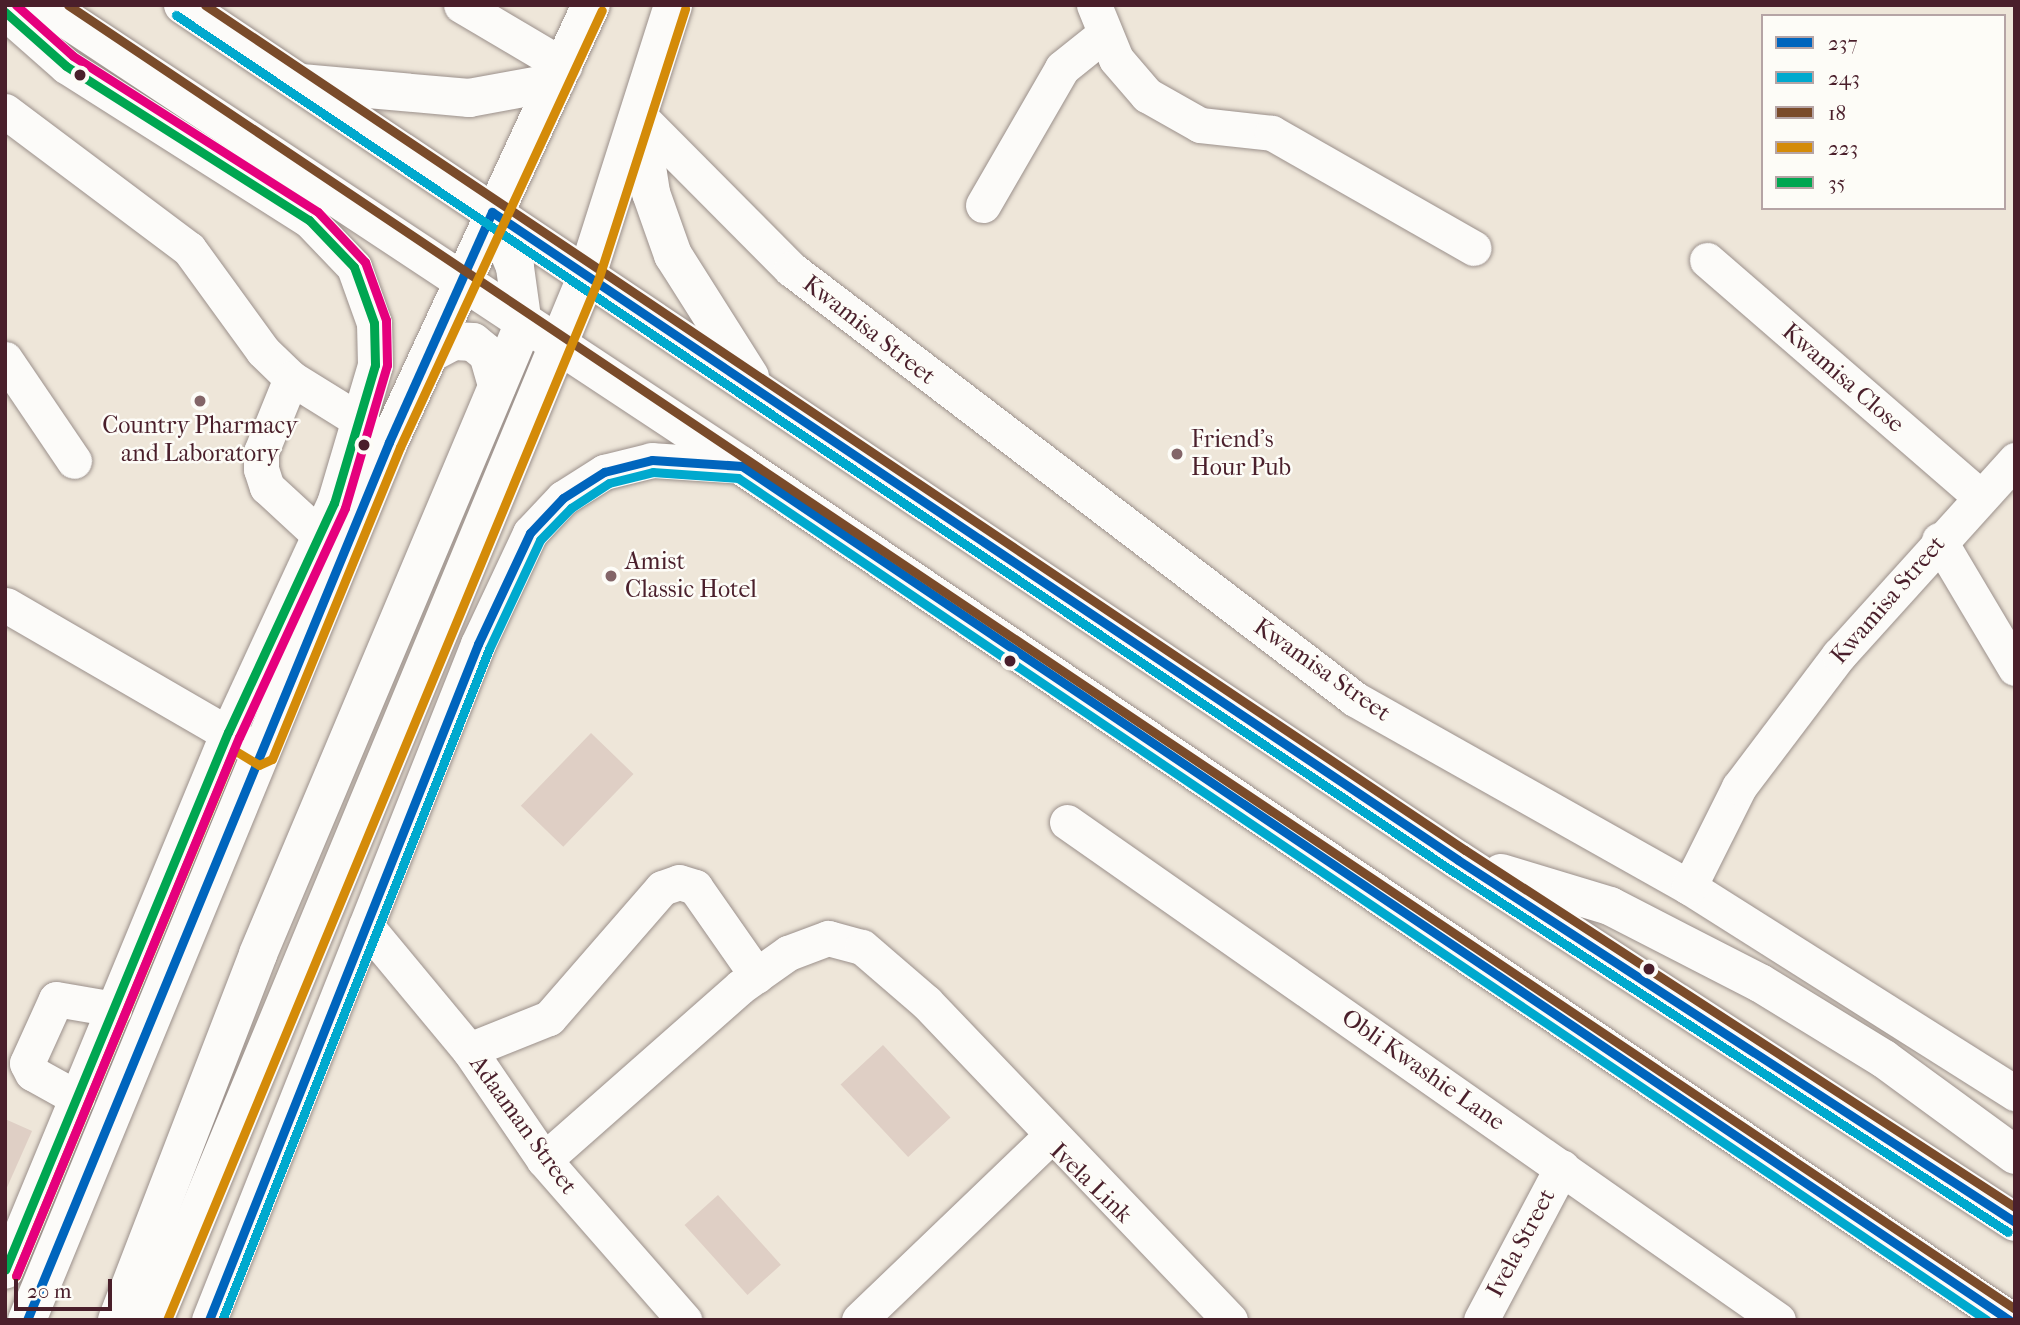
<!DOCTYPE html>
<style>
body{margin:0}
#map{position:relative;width:2020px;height:1325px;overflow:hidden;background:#eee6d9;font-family:"IM FELL French Canon",serif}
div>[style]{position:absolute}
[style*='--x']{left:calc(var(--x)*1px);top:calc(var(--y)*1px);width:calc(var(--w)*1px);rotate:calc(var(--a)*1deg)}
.building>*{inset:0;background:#dfcfc5;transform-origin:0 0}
.roads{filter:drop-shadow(0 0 2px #9b908b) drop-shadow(0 0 2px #9b908b)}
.minor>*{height:35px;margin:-17.5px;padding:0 17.5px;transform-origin:17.5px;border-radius:17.5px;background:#fcfbf9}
.major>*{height:38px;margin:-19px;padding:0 19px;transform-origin:19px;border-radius:19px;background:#fcfbf9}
.highway>*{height:38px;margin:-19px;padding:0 19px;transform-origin:19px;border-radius:19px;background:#fcfbf9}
.bus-1>*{height:9px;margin:-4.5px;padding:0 4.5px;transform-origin:4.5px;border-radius:4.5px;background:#0065bd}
.bus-2>*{height:9px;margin:-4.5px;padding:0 4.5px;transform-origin:4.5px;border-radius:4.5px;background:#00a9ce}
.bus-3>*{height:9px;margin:-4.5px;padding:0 4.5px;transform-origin:4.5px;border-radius:4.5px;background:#7a4b2a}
.bus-4>*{height:9px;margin:-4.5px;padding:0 4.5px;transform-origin:4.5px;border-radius:4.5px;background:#d48b09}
.bus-5>*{height:9px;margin:-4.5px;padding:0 4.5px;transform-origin:4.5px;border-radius:4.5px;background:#00a651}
.bus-6>*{height:9px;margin:-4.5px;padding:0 4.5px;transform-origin:4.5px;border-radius:4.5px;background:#e5007d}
.dots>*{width:19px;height:19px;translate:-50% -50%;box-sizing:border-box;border:4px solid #fdfcf7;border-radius:50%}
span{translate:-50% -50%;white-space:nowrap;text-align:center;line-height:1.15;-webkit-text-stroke:5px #fdfcf7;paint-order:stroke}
.street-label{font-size:24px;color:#4a1f2b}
.poi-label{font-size:24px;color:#4a1f2b}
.left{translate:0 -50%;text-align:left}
.frame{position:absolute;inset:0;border:7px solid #4a1f2b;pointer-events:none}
.legend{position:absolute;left:1761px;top:14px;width:245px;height:196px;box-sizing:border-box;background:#fdfcf7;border:2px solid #b5a4a5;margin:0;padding:9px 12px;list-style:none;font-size:21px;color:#4a1f2b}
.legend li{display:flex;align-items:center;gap:14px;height:35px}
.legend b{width:35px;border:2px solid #b5a4a5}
.scale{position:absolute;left:14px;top:1279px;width:98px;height:32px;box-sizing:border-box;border:4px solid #4a1f2b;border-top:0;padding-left:9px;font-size:21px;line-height:24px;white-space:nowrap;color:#4a1f2b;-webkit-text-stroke:5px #fdfcf7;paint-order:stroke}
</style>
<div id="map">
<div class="building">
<div style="left:591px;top:733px;width:59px;height:101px;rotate:44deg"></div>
<div style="left:883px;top:1045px;width:99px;height:58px;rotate:47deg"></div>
<div style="clip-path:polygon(5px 1119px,32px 1131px,5px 1192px)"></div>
<div style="left:718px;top:1195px;width:94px;height:45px;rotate:48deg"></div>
</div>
<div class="roads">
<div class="minor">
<div style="--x:461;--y:5;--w:120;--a:30.6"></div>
<div style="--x:1094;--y:5;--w:58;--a:67.8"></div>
<div style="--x:1116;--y:59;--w:48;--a:49.3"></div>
<div style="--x:1147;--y:95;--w:61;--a:29.5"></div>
<div style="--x:1200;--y:125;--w:72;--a:6.3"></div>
<div style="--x:1272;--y:133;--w:232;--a:29.7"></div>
<div style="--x:5;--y:12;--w:81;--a:41.5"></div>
<div style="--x:66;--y:66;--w:288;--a:32.4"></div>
<div style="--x:309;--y:220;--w:65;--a:46.2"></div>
<div style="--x:354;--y:267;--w:59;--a:70.3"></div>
<div style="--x:374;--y:323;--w:42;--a:88.6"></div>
<div style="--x:375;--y:365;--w:144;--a:106.5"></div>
<div style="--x:334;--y:503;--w:252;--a:114.8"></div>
<div style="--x:228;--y:732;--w:583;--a:112.48"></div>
<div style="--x:5;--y:111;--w:230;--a:36.9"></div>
<div style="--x:189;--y:249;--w:126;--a:54"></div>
<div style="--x:263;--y:351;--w:39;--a:44"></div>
<div style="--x:291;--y:378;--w:84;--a:31.8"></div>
<div style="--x:639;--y:116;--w:216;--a:45.2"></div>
<div style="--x:791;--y:269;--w:709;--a:37.32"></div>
<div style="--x:1355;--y:699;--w:383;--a:29.4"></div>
<div style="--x:1689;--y:887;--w:386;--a:32.3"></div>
<div style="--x:983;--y:205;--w:158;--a:-60"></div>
<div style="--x:1062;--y:68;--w:53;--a:-38.8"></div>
<div style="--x:1707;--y:260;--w:359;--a:40.9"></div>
<div style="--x:5;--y:359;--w:123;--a:55.9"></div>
<div style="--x:291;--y:378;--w:80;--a:112.1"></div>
<div style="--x:261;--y:452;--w:17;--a:90"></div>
<div style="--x:261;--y:469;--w:19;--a:72"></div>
<div style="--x:267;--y:487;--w:71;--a:42.7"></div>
<div style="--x:1939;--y:540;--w:149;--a:59.3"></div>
<div style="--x:6;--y:605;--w:277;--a:30.1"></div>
<div style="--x:1067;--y:822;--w:868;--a:35.01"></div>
<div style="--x:1689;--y:887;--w:112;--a:-63.4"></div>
<div style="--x:1739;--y:787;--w:166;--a:-52.9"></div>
<div style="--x:1839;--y:655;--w:263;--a:-47.9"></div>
<div style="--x:366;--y:926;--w:161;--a:50.3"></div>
<div style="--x:469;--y:1050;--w:133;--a:55.7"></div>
<div style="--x:544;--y:1160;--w:213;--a:48.8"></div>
<div style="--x:469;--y:1050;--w:86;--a:-21.8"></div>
<div style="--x:549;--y:1018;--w:172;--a:-49"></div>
<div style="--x:662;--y:888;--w:18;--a:-19"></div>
<div style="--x:679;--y:882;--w:17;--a:17"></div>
<div style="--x:695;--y:887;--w:108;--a:55.1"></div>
<div style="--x:77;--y:1098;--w:51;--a:-150.9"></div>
<div style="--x:32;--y:1073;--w:11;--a:-117"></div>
<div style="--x:27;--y:1063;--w:70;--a:-65.6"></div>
<div style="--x:56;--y:999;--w:59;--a:9.8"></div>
<div style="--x:544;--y:1160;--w:261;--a:-41.4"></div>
<div style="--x:740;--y:987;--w:59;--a:-35.3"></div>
<div style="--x:788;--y:953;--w:43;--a:-20.6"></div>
<div style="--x:828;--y:938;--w:35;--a:15"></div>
<div style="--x:862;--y:947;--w:84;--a:40.7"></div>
<div style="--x:926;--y:1002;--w:440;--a:46.3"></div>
<div style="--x:209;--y:1320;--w:728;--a:-68.3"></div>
<div style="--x:478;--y:644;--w:123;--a:-64.9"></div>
<div style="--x:530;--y:533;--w:48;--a:-46.7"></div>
<div style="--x:563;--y:498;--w:49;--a:-32.4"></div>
<div style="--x:604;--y:472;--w:49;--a:-14"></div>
<div style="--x:652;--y:460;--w:90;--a:3.8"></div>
<div style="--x:859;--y:1320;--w:263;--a:-43.8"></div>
<div style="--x:1481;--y:1320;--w:173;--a:-62.1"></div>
</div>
<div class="major">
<div style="--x:27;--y:1320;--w:950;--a:-67.59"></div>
<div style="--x:389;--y:442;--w:481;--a:-65.2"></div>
<div style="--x:154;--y:1320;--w:1131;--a:-67.49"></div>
<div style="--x:587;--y:275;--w:283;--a:-72.3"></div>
</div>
<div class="highway">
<div style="--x:45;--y:5;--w:836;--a:33.48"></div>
<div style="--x:742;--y:466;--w:1528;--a:33.98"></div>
<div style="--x:183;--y:5;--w:1535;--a:33.85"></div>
<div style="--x:1458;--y:860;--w:664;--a:33.02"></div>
<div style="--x:301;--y:83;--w:169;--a:5.1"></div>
<div style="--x:469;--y:98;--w:88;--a:-10.4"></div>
<div style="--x:639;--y:116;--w:78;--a:81.1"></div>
<div style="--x:651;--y:193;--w:66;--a:70.5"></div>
<div style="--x:673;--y:255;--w:144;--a:57.7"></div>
<div style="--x:431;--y:353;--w:26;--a:-28"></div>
<div style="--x:454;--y:341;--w:19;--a:3"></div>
<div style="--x:473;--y:342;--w:19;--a:39"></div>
<div style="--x:488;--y:354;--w:33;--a:74"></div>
<div style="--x:1501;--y:873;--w:114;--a:16.8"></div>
<div style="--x:1610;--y:906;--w:169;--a:27.2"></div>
<div style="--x:1760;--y:983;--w:145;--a:31.5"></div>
<div style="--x:1884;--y:1059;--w:162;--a:36.2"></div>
<div style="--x:117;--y:1320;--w:392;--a:-68.9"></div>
<div style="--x:258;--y:954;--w:683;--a:-67.15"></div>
<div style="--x:523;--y:325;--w:59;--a:-97.9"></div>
<div style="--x:515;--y:267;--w:60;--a:-112.7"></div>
</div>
</div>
<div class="bus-1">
<div style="--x:27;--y:1320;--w:950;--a:-67.59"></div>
<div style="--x:389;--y:442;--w:252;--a:-65.9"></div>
<div style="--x:492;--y:212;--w:1163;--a:33.85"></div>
<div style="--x:1458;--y:860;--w:664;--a:33.02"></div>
<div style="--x:209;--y:1320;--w:728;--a:-68.3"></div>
<div style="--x:478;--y:644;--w:123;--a:-64.9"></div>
<div style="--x:530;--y:533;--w:48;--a:-46.7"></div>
<div style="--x:563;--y:498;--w:49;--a:-32.4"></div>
<div style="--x:604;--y:472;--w:49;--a:-14"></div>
<div style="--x:652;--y:460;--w:90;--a:3.8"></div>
<div style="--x:742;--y:466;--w:1528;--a:33.98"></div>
</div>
<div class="bus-2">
<div style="--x:176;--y:15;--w:1535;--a:33.85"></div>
<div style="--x:1451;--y:870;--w:664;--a:33.02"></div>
<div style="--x:222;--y:1320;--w:722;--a:-68.3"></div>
<div style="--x:489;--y:649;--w:120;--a:-64.9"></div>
<div style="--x:540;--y:540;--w:45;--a:-45.9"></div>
<div style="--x:571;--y:508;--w:45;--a:-33.3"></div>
<div style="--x:609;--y:483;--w:45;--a:-14"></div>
<div style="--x:653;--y:472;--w:85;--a:4"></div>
<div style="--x:738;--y:478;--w:1506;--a:33.99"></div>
</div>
<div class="bus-3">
<div style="--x:68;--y:5;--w:2343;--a:33.81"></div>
<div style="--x:205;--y:5;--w:1517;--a:33.85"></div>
<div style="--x:1465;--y:850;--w:656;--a:32.99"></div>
</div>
<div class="bus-4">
<div style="--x:16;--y:1276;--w:569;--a:-67.49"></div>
<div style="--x:234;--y:750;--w:29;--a:31"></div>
<div style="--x:259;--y:765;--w:14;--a:-25"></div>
<div style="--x:272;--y:759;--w:337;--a:-67.7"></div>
<div style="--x:400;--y:447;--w:481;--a:-65.2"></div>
<div style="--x:167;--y:1320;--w:1126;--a:-67.49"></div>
<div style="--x:598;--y:280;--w:285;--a:-72.2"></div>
</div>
<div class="bus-5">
<div style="--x:5;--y:12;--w:81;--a:41.5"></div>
<div style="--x:66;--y:66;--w:288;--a:32.4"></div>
<div style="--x:309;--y:220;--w:65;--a:46.2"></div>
<div style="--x:354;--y:267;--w:59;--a:70.3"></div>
<div style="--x:374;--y:323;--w:42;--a:88.6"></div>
<div style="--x:375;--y:365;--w:144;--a:106.5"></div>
<div style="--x:334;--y:503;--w:252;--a:114.8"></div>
<div style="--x:228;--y:732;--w:582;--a:112.51"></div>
</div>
<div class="bus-6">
<div style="--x:16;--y:5;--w:76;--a:41.8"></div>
<div style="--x:73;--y:56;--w:290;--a:32.5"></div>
<div style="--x:318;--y:212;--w:69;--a:46.8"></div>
<div style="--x:365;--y:262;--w:62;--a:70.1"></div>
<div style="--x:386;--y:320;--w:45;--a:88.7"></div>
<div style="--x:387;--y:365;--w:149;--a:106.4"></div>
<div style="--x:345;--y:508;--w:252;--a:114.8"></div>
<div style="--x:239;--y:737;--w:583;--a:112.48"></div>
</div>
<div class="dots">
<div style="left:80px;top:75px;background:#4a1f2b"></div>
<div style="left:200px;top:401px;background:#836568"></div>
<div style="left:364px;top:445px;background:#4a1f2b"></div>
<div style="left:1177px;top:454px;background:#836568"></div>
<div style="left:611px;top:576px;background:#836568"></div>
<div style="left:1010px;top:661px;background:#4a1f2b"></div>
<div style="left:1649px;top:969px;background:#4a1f2b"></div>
</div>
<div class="street-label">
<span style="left:869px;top:330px;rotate:38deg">Kwamisa Street</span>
<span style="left:1843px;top:378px;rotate:41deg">Kwamisa Close</span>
<span style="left:1888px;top:600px;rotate:-49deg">Kwamisa Street</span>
<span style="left:1322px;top:670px;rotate:35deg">Kwamisa Street</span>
<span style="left:1423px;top:1070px;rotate:35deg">Obli Kwashie Lane</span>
<span style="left:523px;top:1125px;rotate:54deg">Adaaman Street</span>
<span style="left:1091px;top:1183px;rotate:44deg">Ivela Link</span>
<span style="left:1521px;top:1243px;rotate:-62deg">Ivela Street</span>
</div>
<div class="poi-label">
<span style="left:200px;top:440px">Country Pharmacy<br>and Laboratory</span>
<span class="left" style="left:1191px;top:454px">Friend's<br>Hour Pub</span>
<span class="left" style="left:625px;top:576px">Amist<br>Classic Hotel</span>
</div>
<div class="frame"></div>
<ul class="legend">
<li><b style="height:9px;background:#0065bd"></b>237</li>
<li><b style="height:9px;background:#00a9ce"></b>243</li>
<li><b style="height:9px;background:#7a4b2a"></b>18</li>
<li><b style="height:9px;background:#d48b09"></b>223</li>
<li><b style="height:9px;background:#00a651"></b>35</li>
</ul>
<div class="scale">20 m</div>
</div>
